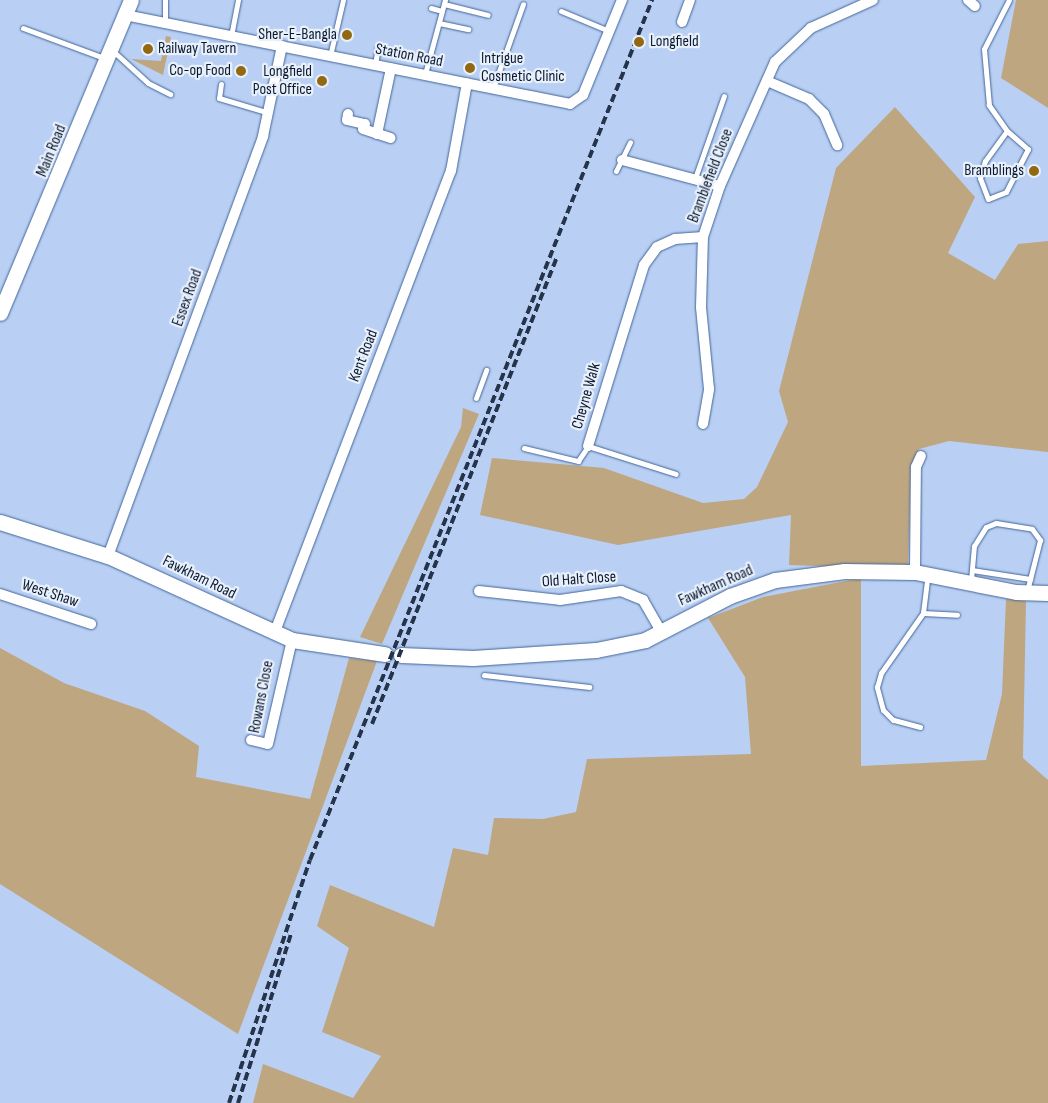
<!DOCTYPE html>
<style>
body{margin:0}
#map{position:relative;width:1048px;height:1103px;overflow:hidden;background:#b9d0f4;font-family:"Sofia Sans Condensed",sans-serif}
div>[style]{position:absolute}
[style*='--x']{left:calc(var(--x)*1px);top:calc(var(--y)*1px);width:calc(var(--w)*1px);rotate:calc(var(--a)*1deg)}
.green>*{inset:0;background:#bea680}
.roads{filter:drop-shadow(0 0 1px #436498) drop-shadow(0 0 1px #436498)}
.lane>*{height:5px;margin:-2.5px;padding:0 2.5px;transform-origin:2.5px;border-radius:2.5px;background:#fff}
.street>*{height:10px;margin:-5px;padding:0 5px;transform-origin:5px;border-radius:5px;background:#fff}
.secondary>*{height:15px;margin:-7.5px;padding:0 7.5px;transform-origin:7.5px;border-radius:7.5px;background:#fff}
.rail>*{height:4px;margin-top:-2px;transform-origin:0;background:repeating-linear-gradient(90deg,#25344b 0 8px,transparent 0 12px)}
.dots>*{width:14px;height:14px;translate:-50% -50%;box-sizing:border-box;border:2px solid #e8f0fc;border-radius:50%}
span{translate:-50% -50%;white-space:nowrap;text-align:center;line-height:1.15;-webkit-text-stroke:4.5px #e8f0fc;paint-order:stroke}
.poi-label{font-size:16px;color:#0b192e}
.right{translate:-100% -50%;text-align:right}
.left{translate:0 -50%;text-align:left}
.street-label{font-size:16px;color:#0b192e}
</style>
<div id="map">
<div class="green">
<div style="clip-path:polygon(1016px 0,1048px 0,1048px 108px,1001px 78px)"></div>
<div style="clip-path:polygon(166px 36px,171px 37px,163px 75px,131px 59px,161px 61px)"></div>
<div style="clip-path:polygon(895px 107px,975px 197px,948px 253px,995px 280px,1018px 244px,1048px 241px,1048px 452px,949px 441px,919px 449px,911px 465px,908px 565px,879px 568px,789px 565px,791px 515px,618px 545px,480px 515px,492px 458px,604px 468px,703px 503px,744px 499px,757px 487px,788px 422px,779px 391px,836px 168px)"></div>
<div style="clip-path:polygon(463px 408px,479px 414px,382px 644px,360px 637px,461px 427px)"></div>
<div style="clip-path:polygon(861px 578px,861px 766px,986px 760px,1002px 694px,1006px 599px,1026px 601px,1023px 758px,1048px 780px,1048px 1103px,253px 1103px,263px 1064px,353px 1098px,381px 1056px,322px 1032px,349px 948px,317px 926px,330px 885px,434px 927px,453px 848px,488px 855px,494px 818px,543px 819px,576px 812px,587px 759px,751px 754px,745px 677px,708px 618px,763px 597px)"></div>
<div style="clip-path:polygon(0 648px,64px 683px,145px 711px,199px 746px,196px 777px,310px 799px,349px 658px,377px 661px,238px 1034px,0 884px)"></div>
</div>
<div class="roads">
<div class="lane">
<div style="--x:444;--y:4;--w:45;--a:14"></div>
<div style="--x:431;--y:8;--w:11;--a:15"></div>
<div style="--x:561;--y:11;--w:52;--a:22.6"></div>
<div style="--x:165;--y:23;--w:23;--a:-90"></div>
<div style="--x:439;--y:23;--w:30;--a:12"></div>
<div style="--x:23;--y:28;--w:86;--a:20.3"></div>
<div style="--x:231;--y:36;--w:37;--a:-79"></div>
<div style="--x:113;--y:51;--w:47;--a:42.4"></div>
<div style="--x:148;--y:83;--w:25;--a:27"></div>
<div style="--x:330;--y:56;--w:57;--a:-76.9"></div>
<div style="--x:375;--y:65;--w:18;--a:-81"></div>
<div style="--x:425;--y:74;--w:77;--a:-74.9"></div>
<div style="--x:221;--y:84;--w:14;--a:98"></div>
<div style="--x:219;--y:98;--w:52;--a:16.7"></div>
<div style="--x:493;--y:88;--w:89;--a:-70.3"></div>
<div style="--x:1007;--y:131;--w:28;--a:41"></div>
<div style="--x:1028;--y:149;--w:48;--a:117.1"></div>
<div style="--x:1006;--y:192;--w:19;--a:159"></div>
<div style="--x:988;--y:199;--w:22;--a:-111"></div>
<div style="--x:980;--y:178;--w:18;--a:-74"></div>
<div style="--x:985;--y:161;--w:37;--a:-54"></div>
<div style="--x:1007;--y:131;--w:32;--a:-125"></div>
<div style="--x:989;--y:105;--w:56;--a:-95.1"></div>
<div style="--x:984;--y:49;--w:55;--a:-63"></div>
<div style="--x:616;--y:171;--w:32;--a:-64"></div>
<div style="--x:694;--y:181;--w:90;--a:-70.6"></div>
<div style="--x:476;--y:398;--w:30;--a:-70"></div>
<div style="--x:524;--y:448;--w:56;--a:13.5"></div>
<div style="--x:578;--y:461;--w:18;--a:-56"></div>
<div style="--x:588;--y:446;--w:92;--a:17.7"></div>
<div style="--x:972;--y:570;--w:59;--a:8.8"></div>
<div style="--x:971;--y:580;--w:34;--a:-85"></div>
<div style="--x:974;--y:546;--w:22;--a:-58"></div>
<div style="--x:986;--y:527;--w:11;--a:-22"></div>
<div style="--x:996;--y:523;--w:36;--a:9"></div>
<div style="--x:1032;--y:529;--w:14;--a:54"></div>
<div style="--x:1040;--y:540;--w:53;--a:104.3"></div>
<div style="--x:923;--y:613;--w:34;--a:3"></div>
<div style="--x:484;--y:675;--w:106;--a:6.5"></div>
<div style="--x:920;--y:727;--w:28;--a:-165"></div>
<div style="--x:893;--y:720;--w:14;--a:-135"></div>
<div style="--x:883;--y:710;--w:24;--a:-105"></div>
<div style="--x:877;--y:687;--w:15;--a:-74"></div>
<div style="--x:881;--y:673;--w:73;--a:-55"></div>
<div style="--x:923;--y:613;--w:38;--a:-83"></div>
</div>
<div class="street">
<div style="--x:968;--y:0;--w:9;--a:41"></div>
<div style="--x:125;--y:15;--w:454;--a:11.3"></div>
<div style="--x:570;--y:104;--w:16;--a:-35"></div>
<div style="--x:583;--y:95;--w:103;--a:-67.7"></div>
<div style="--x:682;--y:22;--w:23;--a:-70"></div>
<div style="--x:767;--y:81;--w:46;--a:23.2"></div>
<div style="--x:809;--y:99;--w:21;--a:45"></div>
<div style="--x:824;--y:114;--w:34;--a:67"></div>
<div style="--x:348;--y:114;--w:6;--a:99"></div>
<div style="--x:347;--y:120;--w:18;--a:13"></div>
<div style="--x:365;--y:124;--w:5;--a:112"></div>
<div style="--x:363;--y:129;--w:29;--a:18"></div>
<div style="--x:377;--y:134;--w:67;--a:-78"></div>
<div style="--x:622;--y:160;--w:101;--a:14.9"></div>
<div style="--x:703;--y:424;--w:36;--a:-80"></div>
<div style="--x:709;--y:389;--w:82;--a:-95.6"></div>
<div style="--x:701;--y:307;--w:70;--a:-88.4"></div>
<div style="--x:703;--y:237;--w:54;--a:-71.6"></div>
<div style="--x:720;--y:186;--w:136;--a:-66.1"></div>
<div style="--x:775;--y:62;--w:50;--a:-43.4"></div>
<div style="--x:811;--y:28;--w:68;--a:-24.3"></div>
<div style="--x:588;--y:446;--w:189;--a:-72.8"></div>
<div style="--x:644;--y:265;--w:22;--a:-54"></div>
<div style="--x:657;--y:247;--w:20;--a:-24"></div>
<div style="--x:675;--y:239;--w:28;--a:-4"></div>
<div style="--x:108;--y:556;--w:448;--a:-69.7"></div>
<div style="--x:263;--y:136;--w:92;--a:-78.1"></div>
<div style="--x:915;--y:572;--w:105;--a:-89.5"></div>
<div style="--x:916;--y:467;--w:12;--a:-66"></div>
<div style="--x:479;--y:591;--w:81;--a:6.3"></div>
<div style="--x:560;--y:600;--w:62;--a:-8.4"></div>
<div style="--x:621;--y:591;--w:24;--a:22"></div>
<div style="--x:643;--y:600;--w:36;--a:60"></div>
<div style="--x:0;--y:594;--w:96;--a:18.2"></div>
<div style="--x:274;--y:634;--w:496;--a:-69.1"></div>
<div style="--x:451;--y:171;--w:89;--a:-79.7"></div>
<div style="--x:251;--y:740;--w:17;--a:13"></div>
<div style="--x:268;--y:744;--w:107;--a:-77"></div>
</div>
<div class="secondary">
<div style="--x:0;--y:313;--w:339;--a:-67.3"></div>
<div style="--x:0;--y:522;--w:113;--a:17.5"></div>
<div style="--x:108;--y:556;--w:202;--a:24.5"></div>
<div style="--x:292;--y:640;--w:94;--a:8.6"></div>
<div style="--x:401;--y:655;--w:72;--a:2.4"></div>
<div style="--x:473;--y:658;--w:123;--a:-3.7"></div>
<div style="--x:596;--y:650;--w:50;--a:-11.5"></div>
<div style="--x:645;--y:640;--w:96;--a:-27.4"></div>
<div style="--x:730;--y:596;--w:48;--a:-19.6"></div>
<div style="--x:775;--y:580;--w:70;--a:-7.4"></div>
<div style="--x:844;--y:571;--w:71;--a:0.8"></div>
<div style="--x:915;--y:572;--w:103;--a:11.2"></div>
<div style="--x:1016;--y:592;--w:32;--a:2"></div>
</div>
</div>
<div class="rail">
<div style="--x:372;--y:724;--w:502;--a:-68.39"></div>
<div style="--x:229;--y:1103;--w:256;--a:-71.6"></div>
<div style="--x:310;--y:860;--w:926;--a:-68.31"></div>
<div style="--x:238;--y:1103;--w:180;--a:-72.6"></div>
</div>
<div class="dots">
<div style="left:347px;top:35px;background:#926811"></div>
<div style="left:639px;top:42px;background:#926811"></div>
<div style="left:148px;top:49px;background:#926811"></div>
<div style="left:470px;top:68px;background:#926811"></div>
<div style="left:241px;top:71px;background:#926811"></div>
<div style="left:322px;top:81px;background:#926811"></div>
<div style="left:1034px;top:171px;background:#926811"></div>
</div>
<div class="poi-label">
<span class="right" style="left:337px;top:35px">Sher-E-Bangla</span>
<span class="left" style="left:650px;top:42px">Longfield</span>
<span class="left" style="left:158px;top:49px">Railway Tavern</span>
<span class="left" style="left:481px;top:68px">Intrigue<br>Cosmetic Clinic</span>
<span class="right" style="left:231px;top:71px">Co-op Food</span>
<span class="right" style="left:312px;top:81px">Longfield<br>Post Office</span>
<span class="right" style="left:1024px;top:171px">Bramblings</span>
</div>
<div class="street-label">
<span style="left:409px;top:56px;rotate:11deg">Station Road</span>
<span style="left:52px;top:151px;rotate:-68deg">Main Road</span>
<span style="left:711px;top:176px;rotate:-69deg">Bramblefield Close</span>
<span style="left:188px;top:298px;rotate:-70deg">Essex Road</span>
<span style="left:364px;top:356px;rotate:-69deg">Kent Road</span>
<span style="left:587px;top:396px;rotate:-74deg">Cheyne Walk</span>
<span style="left:199px;top:578px;rotate:26deg">Fawkham Road</span>
<span style="left:579px;top:580px;rotate:-4deg">Old Halt Close</span>
<span style="left:716px;top:586px;rotate:-24deg">Fawkham Road</span>
<span style="left:50px;top:594px;rotate:18deg">West Shaw</span>
<span style="left:262px;top:697px;rotate:-79deg">Rowans Close</span>
</div>
</div>
